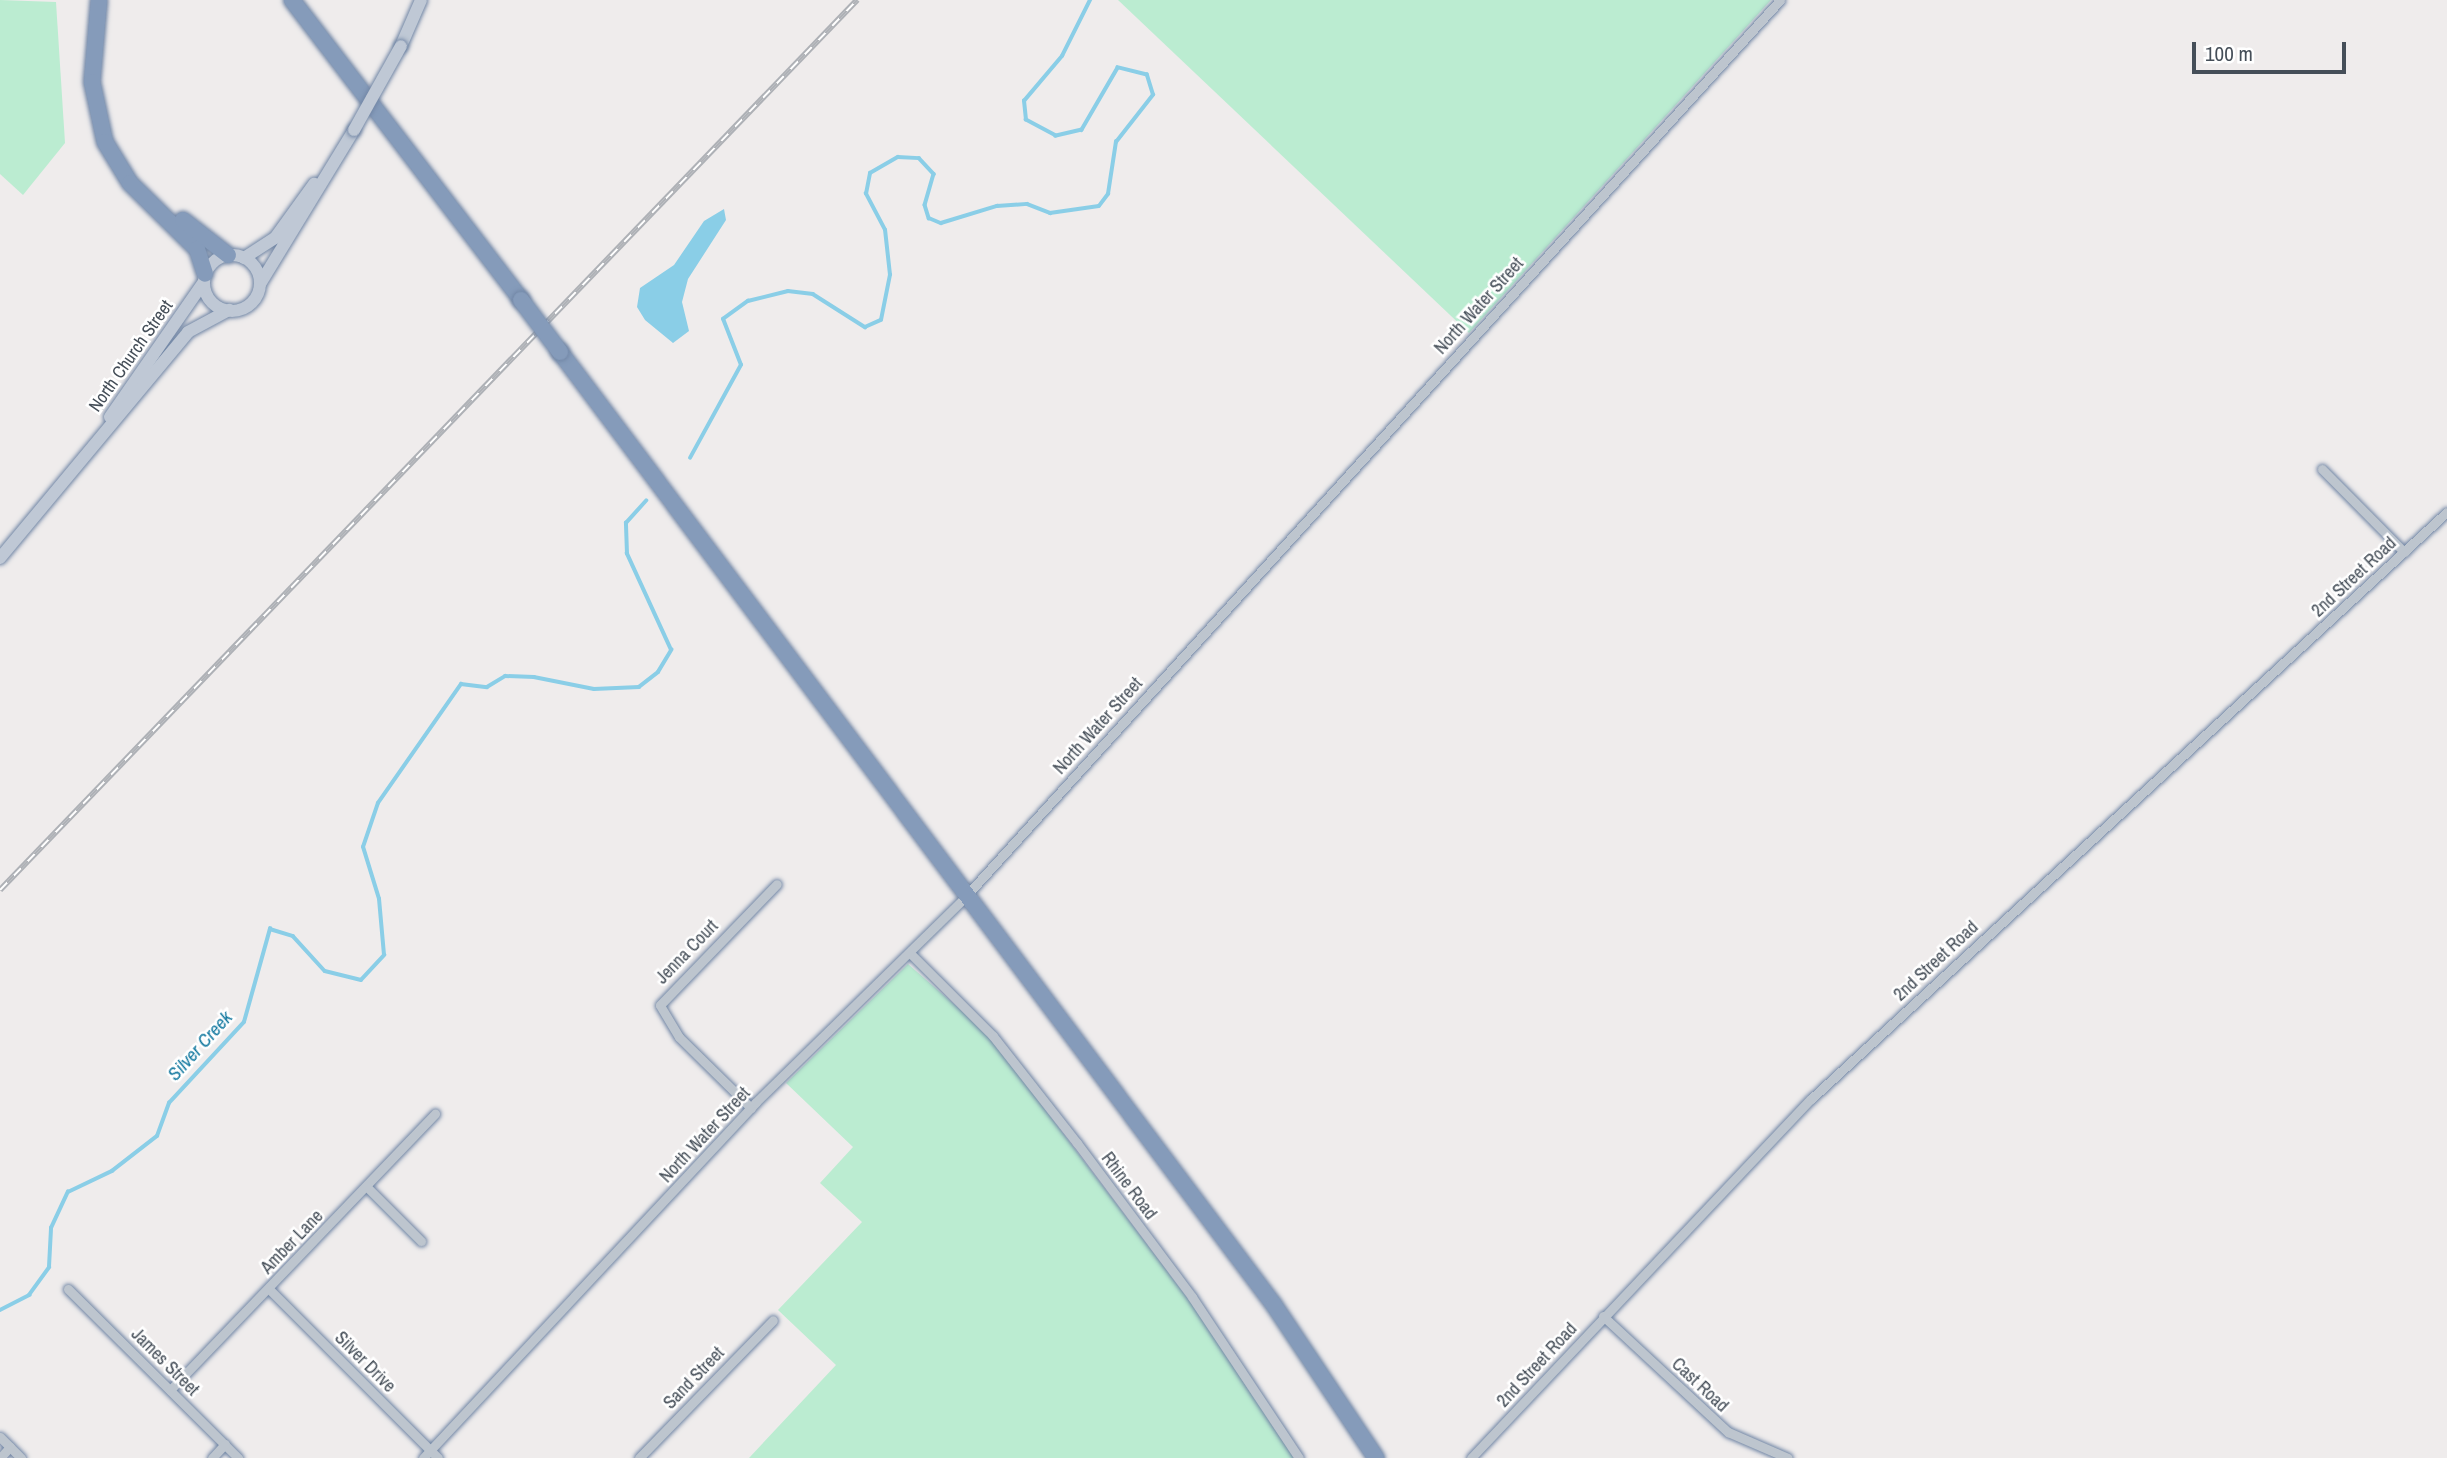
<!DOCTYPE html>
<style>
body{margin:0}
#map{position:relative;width:2447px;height:1458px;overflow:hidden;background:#efecec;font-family:"Archivo Narrow",sans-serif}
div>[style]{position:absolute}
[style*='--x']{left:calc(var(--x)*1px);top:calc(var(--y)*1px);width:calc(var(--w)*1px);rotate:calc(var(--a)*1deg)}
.green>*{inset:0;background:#bbecd1}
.water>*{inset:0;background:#8acee7}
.stream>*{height:3.5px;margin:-1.75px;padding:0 1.75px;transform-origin:1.75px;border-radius:1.75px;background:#8acee7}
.roads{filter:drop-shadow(0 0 2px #7186a5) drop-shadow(0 0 2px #7186a5)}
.street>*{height:9px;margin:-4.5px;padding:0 4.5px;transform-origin:4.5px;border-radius:4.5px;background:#bdc5ce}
.secondary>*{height:12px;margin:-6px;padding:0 6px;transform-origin:6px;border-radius:6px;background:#bfc8d5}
.secondary>.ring{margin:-6px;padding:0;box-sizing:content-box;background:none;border:12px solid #bfc8d5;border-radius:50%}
.highway>*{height:16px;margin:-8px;padding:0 8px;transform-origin:8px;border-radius:8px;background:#859bba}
.rail>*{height:6px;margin-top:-3px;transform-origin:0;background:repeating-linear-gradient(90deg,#fff 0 10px,#aeb1b6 0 20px);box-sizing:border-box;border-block:2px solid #aeb1b6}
.bridges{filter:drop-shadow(0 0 2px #7186a5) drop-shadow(0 0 2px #7186a5)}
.secondary-bridge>*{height:12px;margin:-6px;padding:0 6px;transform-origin:6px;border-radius:6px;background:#bfc8d5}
.highway-bridge>*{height:16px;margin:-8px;padding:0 8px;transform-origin:8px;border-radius:8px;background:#859bba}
span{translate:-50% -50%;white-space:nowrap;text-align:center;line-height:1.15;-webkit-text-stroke:5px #fff;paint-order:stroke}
.street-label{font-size:18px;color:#454e58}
.water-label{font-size:19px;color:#12789f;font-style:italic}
.scale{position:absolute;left:2192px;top:42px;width:154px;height:32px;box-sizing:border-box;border:4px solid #454e58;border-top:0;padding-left:9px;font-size:21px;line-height:24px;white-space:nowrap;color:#454e58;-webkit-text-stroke:5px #fff;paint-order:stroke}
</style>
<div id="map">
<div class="green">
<div style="clip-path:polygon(0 0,56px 2px,65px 143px,23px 195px,0 174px)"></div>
<div style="clip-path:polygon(1118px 0,1771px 0,1469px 333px)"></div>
<div style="clip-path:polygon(908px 964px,987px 1033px,1204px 1320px,1294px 1458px,749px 1458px,836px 1365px,778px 1310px,862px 1222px,820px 1183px,853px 1147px,786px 1083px)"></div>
</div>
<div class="water">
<div style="clip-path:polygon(724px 209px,726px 220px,688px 279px,682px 302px,689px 331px,673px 343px,645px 320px,637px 307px,640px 288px,674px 265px,704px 221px)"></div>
</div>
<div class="stream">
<div style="--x:690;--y:458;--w:106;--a:-61.3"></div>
<div style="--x:741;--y:365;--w:49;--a:-111.4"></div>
<div style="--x:723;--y:319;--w:31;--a:-36"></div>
<div style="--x:748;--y:301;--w:41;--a:-14"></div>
<div style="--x:788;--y:291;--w:25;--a:7"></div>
<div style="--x:813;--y:294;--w:62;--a:32.4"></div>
<div style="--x:865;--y:327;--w:17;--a:-24"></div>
<div style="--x:881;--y:320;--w:46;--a:-78.7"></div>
<div style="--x:890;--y:275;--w:45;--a:-96.3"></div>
<div style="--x:885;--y:230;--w:41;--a:-117.8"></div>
<div style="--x:866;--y:194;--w:21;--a:-79"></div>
<div style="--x:870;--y:173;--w:32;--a:-30"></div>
<div style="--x:898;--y:157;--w:21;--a:3"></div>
<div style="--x:919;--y:158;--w:22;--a:47"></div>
<div style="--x:934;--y:174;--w:32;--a:106"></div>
<div style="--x:925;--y:205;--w:14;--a:73"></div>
<div style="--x:929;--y:218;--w:13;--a:23"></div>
<div style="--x:941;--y:223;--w:59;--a:-16.9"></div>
<div style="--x:997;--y:206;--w:30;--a:-4"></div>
<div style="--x:1027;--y:204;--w:25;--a:21"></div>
<div style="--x:1050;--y:213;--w:49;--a:-8.1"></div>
<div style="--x:1099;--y:206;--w:15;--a:-53"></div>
<div style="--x:1108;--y:194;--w:53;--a:-81.3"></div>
<div style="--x:1116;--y:142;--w:60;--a:-51.8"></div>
<div style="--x:1153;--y:95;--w:21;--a:-107"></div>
<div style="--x:1147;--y:75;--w:30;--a:-166"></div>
<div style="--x:1118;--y:68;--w:72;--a:120.1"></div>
<div style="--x:1082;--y:130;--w:27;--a:167"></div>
<div style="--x:1056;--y:136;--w:34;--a:-152"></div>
<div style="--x:1026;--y:120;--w:19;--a:-96"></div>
<div style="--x:1024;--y:101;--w:59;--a:-49.8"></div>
<div style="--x:1062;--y:56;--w:63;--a:-63.4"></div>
<div style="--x:0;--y:1310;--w:33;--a:-27"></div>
<div style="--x:29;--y:1295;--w:34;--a:-54"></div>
<div style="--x:49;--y:1267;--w:39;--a:-87"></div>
<div style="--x:51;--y:1228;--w:40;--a:-65"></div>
<div style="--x:68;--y:1192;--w:49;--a:-25.5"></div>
<div style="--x:112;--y:1171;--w:57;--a:-37.9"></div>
<div style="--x:157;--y:1136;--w:35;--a:-70"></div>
<div style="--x:169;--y:1103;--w:110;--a:-47.2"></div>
<div style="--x:244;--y:1022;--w:97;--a:-74.4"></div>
<div style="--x:270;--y:929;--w:24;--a:17"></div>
<div style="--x:293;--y:936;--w:47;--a:47.6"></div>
<div style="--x:325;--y:971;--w:37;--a:14"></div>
<div style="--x:361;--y:980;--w:34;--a:-47"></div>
<div style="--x:384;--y:955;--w:56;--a:-95.1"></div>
<div style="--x:379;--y:899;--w:54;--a:-107.1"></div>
<div style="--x:363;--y:847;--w:46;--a:-71.2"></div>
<div style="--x:378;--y:803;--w:145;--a:-55.1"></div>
<div style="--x:461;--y:684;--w:26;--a:7"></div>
<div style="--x:487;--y:687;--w:21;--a:-31"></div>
<div style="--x:505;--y:676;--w:29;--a:2"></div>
<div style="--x:534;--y:677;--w:61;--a:11.3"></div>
<div style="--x:594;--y:689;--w:45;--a:-2.5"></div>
<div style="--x:639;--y:687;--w:24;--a:-38"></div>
<div style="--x:658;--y:672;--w:26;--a:-59"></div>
<div style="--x:671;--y:650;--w:106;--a:-114.6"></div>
<div style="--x:627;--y:554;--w:31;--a:-92"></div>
<div style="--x:626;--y:523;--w:30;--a:-48"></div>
</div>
<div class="roads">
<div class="street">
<div style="--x:2322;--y:469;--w:117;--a:45.3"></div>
<div style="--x:910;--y:953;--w:117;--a:45"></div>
<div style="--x:993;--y:1036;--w:136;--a:51.9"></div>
<div style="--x:1077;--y:1143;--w:192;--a:53.2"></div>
<div style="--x:1192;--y:1297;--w:193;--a:56.4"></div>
<div style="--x:751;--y:1108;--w:101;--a:-135.4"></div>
<div style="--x:679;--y:1037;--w:37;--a:-121"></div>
<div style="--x:660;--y:1005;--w:168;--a:-46"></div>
<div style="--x:366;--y:1186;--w:78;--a:45"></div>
<div style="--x:68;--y:1289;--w:240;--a:44.8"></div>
<div style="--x:269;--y:1289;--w:239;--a:45"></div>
<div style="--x:1603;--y:1316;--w:171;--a:42.9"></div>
<div style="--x:1728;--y:1432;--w:65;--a:23.4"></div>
<div style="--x:170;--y:1390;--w:383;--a:-46.2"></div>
<div style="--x:0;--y:1437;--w:30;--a:45"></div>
<div style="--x:0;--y:1458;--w:15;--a:-48"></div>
<div style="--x:212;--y:1458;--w:19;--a:-47"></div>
<div style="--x:423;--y:1458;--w:487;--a:-46.9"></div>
<div style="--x:756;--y:1102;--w:293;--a:-44.4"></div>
<div style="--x:965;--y:897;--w:1212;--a:-47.74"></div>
<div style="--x:639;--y:1458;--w:192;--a:-45.8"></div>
<div style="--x:1471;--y:1458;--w:494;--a:-46.6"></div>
<div style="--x:1811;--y:1099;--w:865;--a:-42.71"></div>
</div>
<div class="secondary">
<div style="--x:401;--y:46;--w:50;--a:-66.5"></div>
<div class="ring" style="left:204px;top:255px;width:44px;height:44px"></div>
<div style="--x:244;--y:258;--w:37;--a:-33"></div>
<div style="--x:275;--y:238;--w:67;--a:-54.2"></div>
<div style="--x:260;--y:284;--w:180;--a:-58.6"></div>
<div style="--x:110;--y:417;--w:165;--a:-55.2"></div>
<div style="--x:0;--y:558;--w:294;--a:-50.2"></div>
<div style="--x:188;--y:332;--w:47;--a:-28.2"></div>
</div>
<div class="highway">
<div style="--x:99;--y:0;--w:82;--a:94.9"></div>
<div style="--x:92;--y:82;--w:61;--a:77.8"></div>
<div style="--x:105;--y:142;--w:48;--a:58.6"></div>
<div style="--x:130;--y:183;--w:94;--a:44.6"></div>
<div style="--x:197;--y:249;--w:26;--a:72"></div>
<div style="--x:292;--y:0;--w:377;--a:52.6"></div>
<div style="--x:183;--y:220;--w:57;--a:37.9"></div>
<div style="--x:560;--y:352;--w:1191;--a:53.16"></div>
<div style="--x:1274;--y:1305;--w:184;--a:56.3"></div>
</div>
</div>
<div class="rail">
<div style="--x:0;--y:890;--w:1236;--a:-46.08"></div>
</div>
<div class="bridges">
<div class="secondary-bridge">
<div style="--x:354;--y:130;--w:96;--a:-60.8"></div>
</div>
<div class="highway-bridge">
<div style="--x:521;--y:300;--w:65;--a:53.1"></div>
</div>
</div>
<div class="street-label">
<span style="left:1479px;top:306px;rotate:-48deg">North Water Street</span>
<span style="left:131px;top:356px;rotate:-55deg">North Church Street</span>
<span style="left:2354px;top:577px;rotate:-43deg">2nd Street Road</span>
<span style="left:1098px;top:726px;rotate:-48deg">North Water Street</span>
<span style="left:687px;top:952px;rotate:-46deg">Jenna Court</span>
<span style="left:1936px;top:961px;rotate:-43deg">2nd Street Road</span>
<span style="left:705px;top:1135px;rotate:-47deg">North Water Street</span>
<span style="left:1129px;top:1186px;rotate:53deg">Rhine Road</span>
<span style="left:292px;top:1242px;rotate:-46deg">Amber Lane</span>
<span style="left:165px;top:1362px;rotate:45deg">James Street</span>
<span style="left:365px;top:1362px;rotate:45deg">Silver Drive</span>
<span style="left:1537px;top:1365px;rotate:-47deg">2nd Street Road</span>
<span style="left:694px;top:1378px;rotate:-46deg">Sand Street</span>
<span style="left:1700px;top:1385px;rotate:43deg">Cast Road</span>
</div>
<div class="water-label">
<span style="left:200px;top:1046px;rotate:-48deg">Silver Creek</span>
</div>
<div class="scale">100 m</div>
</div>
